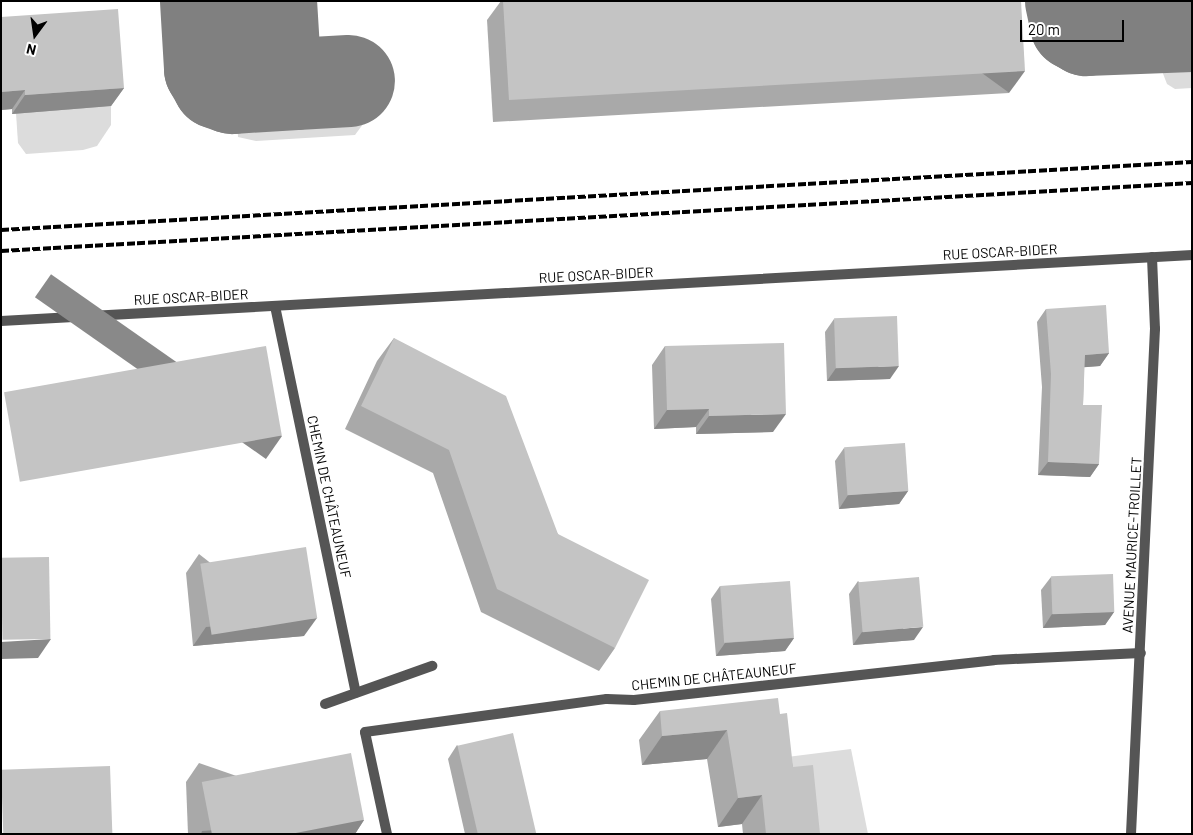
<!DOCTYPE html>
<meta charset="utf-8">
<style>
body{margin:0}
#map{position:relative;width:1193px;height:835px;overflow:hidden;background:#fff;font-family:Barlow,sans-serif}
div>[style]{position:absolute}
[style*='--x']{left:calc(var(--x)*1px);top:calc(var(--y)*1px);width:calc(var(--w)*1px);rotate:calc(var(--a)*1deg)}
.green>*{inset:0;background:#dcdcdc}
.taxiway>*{height:92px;margin:-46px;padding:0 46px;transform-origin:46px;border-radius:46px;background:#808080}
.minor>*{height:10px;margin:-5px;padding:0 5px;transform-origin:5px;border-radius:5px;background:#555}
.rail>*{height:4px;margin-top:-2px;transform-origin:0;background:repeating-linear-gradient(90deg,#000 0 8px,transparent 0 10.5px)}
.wall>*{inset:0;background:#a9a9a9}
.shaded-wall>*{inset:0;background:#898989;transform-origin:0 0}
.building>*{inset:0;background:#c4c4c4;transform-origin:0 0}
span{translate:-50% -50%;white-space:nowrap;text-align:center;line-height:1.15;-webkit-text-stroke:4px #fff;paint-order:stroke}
.street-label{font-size:14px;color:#000}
.frame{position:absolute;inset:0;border:2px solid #000;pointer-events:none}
.north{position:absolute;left:10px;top:10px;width:50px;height:50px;-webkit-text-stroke:4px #fff;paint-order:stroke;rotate:194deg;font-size:14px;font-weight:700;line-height:20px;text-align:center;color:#000}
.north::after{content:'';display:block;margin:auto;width:18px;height:22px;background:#000;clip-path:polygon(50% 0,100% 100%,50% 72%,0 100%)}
.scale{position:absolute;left:1020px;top:20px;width:104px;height:22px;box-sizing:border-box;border:2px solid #000;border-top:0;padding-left:6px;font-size:15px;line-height:18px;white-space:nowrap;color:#000;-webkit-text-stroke:4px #fff;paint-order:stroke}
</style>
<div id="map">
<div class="green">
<div style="clip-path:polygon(1192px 50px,1192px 88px,1175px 89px,1167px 84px,1162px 71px,1168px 51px)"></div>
<div style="clip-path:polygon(358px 93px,363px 100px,366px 120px,355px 135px,256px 141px,238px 137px,236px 99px)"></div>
<div style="clip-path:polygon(111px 106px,111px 125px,97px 146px,83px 150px,26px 154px,18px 143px,16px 113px)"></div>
<div style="clip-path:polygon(851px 749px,868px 834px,792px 834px,771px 759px)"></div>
</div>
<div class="taxiway">
<div style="--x:206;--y:1;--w:68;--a:86.6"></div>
<div style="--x:210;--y:69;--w:16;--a:60"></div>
<div style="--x:218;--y:83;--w:15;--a:20"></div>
<div style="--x:232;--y:88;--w:64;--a:-3.6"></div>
<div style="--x:271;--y:1;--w:65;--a:86.5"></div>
<div style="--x:275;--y:66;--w:14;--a:60"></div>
<div style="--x:282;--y:78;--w:15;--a:23"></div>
<div style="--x:296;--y:84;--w:53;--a:-3.2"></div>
<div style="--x:1071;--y:1;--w:24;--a:78"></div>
<div style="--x:1076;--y:24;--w:12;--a:31"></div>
<div style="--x:1086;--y:30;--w:106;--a:-2.2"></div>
</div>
<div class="minor">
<div style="--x:275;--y:306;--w:395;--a:78.2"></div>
<div style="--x:1;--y:321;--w:1193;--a:-3.17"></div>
<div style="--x:325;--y:704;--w:114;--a:-19.6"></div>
<div style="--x:387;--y:834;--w:104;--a:-102.2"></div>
<div style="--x:365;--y:732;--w:244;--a:-7.8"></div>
<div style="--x:607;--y:699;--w:27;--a:2"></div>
<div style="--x:634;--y:700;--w:362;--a:-6.3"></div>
<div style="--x:994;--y:660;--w:147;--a:-2.7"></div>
<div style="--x:1131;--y:834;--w:506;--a:-87.28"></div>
<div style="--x:1155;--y:329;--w:72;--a:-92.4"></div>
</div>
<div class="rail">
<div style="--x:1;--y:230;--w:1193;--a:-3.27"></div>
<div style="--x:1;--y:251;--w:1193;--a:-3.27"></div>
</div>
<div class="wall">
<div style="clip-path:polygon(501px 1px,1021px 1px,1009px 93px,493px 122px,487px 20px)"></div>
<div style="clip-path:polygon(1px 17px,124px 88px,111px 106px,12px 114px,12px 109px,1px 110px)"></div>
<div style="clip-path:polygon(1046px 309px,1109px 353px,1100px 366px,1084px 367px,1083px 405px,1099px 464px,1090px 477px,1038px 475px,1042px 387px,1037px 322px)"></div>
<div style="clip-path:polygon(834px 319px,890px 379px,827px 381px,825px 332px)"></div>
<div style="clip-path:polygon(394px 338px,558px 534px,615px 648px,599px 671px,481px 612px,433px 473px,345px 429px,377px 361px)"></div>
<div style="clip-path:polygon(665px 346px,773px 432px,696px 434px,696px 427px,654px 429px,652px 365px)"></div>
<div style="clip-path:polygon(844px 448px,908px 491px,899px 504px,839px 509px,835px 461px)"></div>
<div style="clip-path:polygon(199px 554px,304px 636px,193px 646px,186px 573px)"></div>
<div style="clip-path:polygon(1051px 577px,1114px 612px,1105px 625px,1043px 628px,1041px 590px)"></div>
<div style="clip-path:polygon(858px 581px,914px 640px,853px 645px,849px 594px)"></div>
<div style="clip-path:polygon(720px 586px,794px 638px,785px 651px,716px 656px,711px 599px)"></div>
<div style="clip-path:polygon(660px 711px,780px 714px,793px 767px,820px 834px,743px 834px,742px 824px,718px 827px,707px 759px,642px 765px,639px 740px)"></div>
<div style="clip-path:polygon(457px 745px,536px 834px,465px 834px,448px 759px)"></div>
<div style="clip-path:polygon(199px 763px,364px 820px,355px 834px,188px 834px,186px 782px)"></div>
</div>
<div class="shaded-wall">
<div style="left:1025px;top:71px;width:27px;height:517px;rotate:126deg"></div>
<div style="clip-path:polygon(124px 88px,111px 106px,12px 114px,25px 95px)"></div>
<div style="clip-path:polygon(25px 90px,12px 109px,1px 110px,1px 92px)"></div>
<div style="clip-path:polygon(1109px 353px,1100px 366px,1075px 368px,1085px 355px)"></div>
<div style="clip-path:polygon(899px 366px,890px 379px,827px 381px,836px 368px)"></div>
<div style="clip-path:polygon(709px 409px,696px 427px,654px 429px,667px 410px)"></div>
<div style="clip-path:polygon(786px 414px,773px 432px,696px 434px,709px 416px)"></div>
<div style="left:282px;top:436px;width:28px;height:282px;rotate:125deg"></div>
<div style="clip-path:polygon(1048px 462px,1099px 464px,1090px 477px,1038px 475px)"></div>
<div style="clip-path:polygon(908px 491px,899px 504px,839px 509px,848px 495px)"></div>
<div style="clip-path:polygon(1114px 612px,1105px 625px,1043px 628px,1052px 614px)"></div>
<div style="clip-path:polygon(317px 618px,304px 636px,193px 646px,206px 627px)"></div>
<div style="clip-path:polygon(923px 627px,914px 640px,853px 645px,862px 632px)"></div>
<div style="clip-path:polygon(794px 638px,785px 651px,716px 656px,725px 643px)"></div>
<div style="clip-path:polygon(51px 639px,38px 658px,1px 659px,1px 642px)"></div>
<div style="clip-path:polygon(727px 730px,707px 759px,642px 765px,662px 736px)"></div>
<div style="clip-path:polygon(762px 795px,742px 824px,718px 827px,738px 798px)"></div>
<div style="clip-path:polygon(364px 820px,355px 834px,201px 834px,202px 831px)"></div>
</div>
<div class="building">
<div style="clip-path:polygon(503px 1px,1021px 1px,1025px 71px,509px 100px)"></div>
<div style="clip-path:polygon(118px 9px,124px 88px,25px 95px,25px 90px,1px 92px,1px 17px)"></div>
<div style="clip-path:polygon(1106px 305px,1109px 353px,1085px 355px,1083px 405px,1102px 405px,1099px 464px,1048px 462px,1051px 374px,1046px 309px)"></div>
<div style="left:897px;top:316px;width:50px;height:63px;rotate:88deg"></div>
<div style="clip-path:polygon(394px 338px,506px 396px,558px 534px,649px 580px,615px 648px,497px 589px,449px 450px,361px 406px)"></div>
<div style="clip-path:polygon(784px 343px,786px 414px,709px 416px,709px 409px,667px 410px,665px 346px)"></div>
<div style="left:266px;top:346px;width:91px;height:266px;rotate:80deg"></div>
<div style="left:905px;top:443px;width:48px;height:61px;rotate:86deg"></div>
<div style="left:306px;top:547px;width:72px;height:107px;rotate:81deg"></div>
<div style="left:49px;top:557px;width:82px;height:48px;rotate:89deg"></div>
<div style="left:1113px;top:574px;width:38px;height:62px;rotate:88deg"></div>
<div style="left:919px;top:577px;width:50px;height:61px;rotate:85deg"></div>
<div style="left:790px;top:581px;width:57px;height:70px;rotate:86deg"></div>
<div style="clip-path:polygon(778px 698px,780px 714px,787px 713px,793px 767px,813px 765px,820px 834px,766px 834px,762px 795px,738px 798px,727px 730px,662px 736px,660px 711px)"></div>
<div style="left:513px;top:733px;width:104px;height:57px;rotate:77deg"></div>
<div style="left:351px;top:753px;width:68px;height:152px;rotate:79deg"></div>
<div style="left:110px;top:766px;width:68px;height:109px;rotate:88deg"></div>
</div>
<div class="street-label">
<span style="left:1000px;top:252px;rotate:-3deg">RUE OSCAR-BIDER</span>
<span style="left:596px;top:275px;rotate:-3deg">RUE OSCAR-BIDER</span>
<span style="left:191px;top:297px;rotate:-3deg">RUE OSCAR-BIDER</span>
<span style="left:329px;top:497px;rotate:78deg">CHEMIN DE CHÂTEAUNEUF</span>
<span style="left:1132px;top:545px;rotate:-87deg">AVENUE MAURICE-TROILLET</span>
<span style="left:714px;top:677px;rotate:-6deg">CHEMIN DE CHÂTEAUNEUF</span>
</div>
<div class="frame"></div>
<div class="north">N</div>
<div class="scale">20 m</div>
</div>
